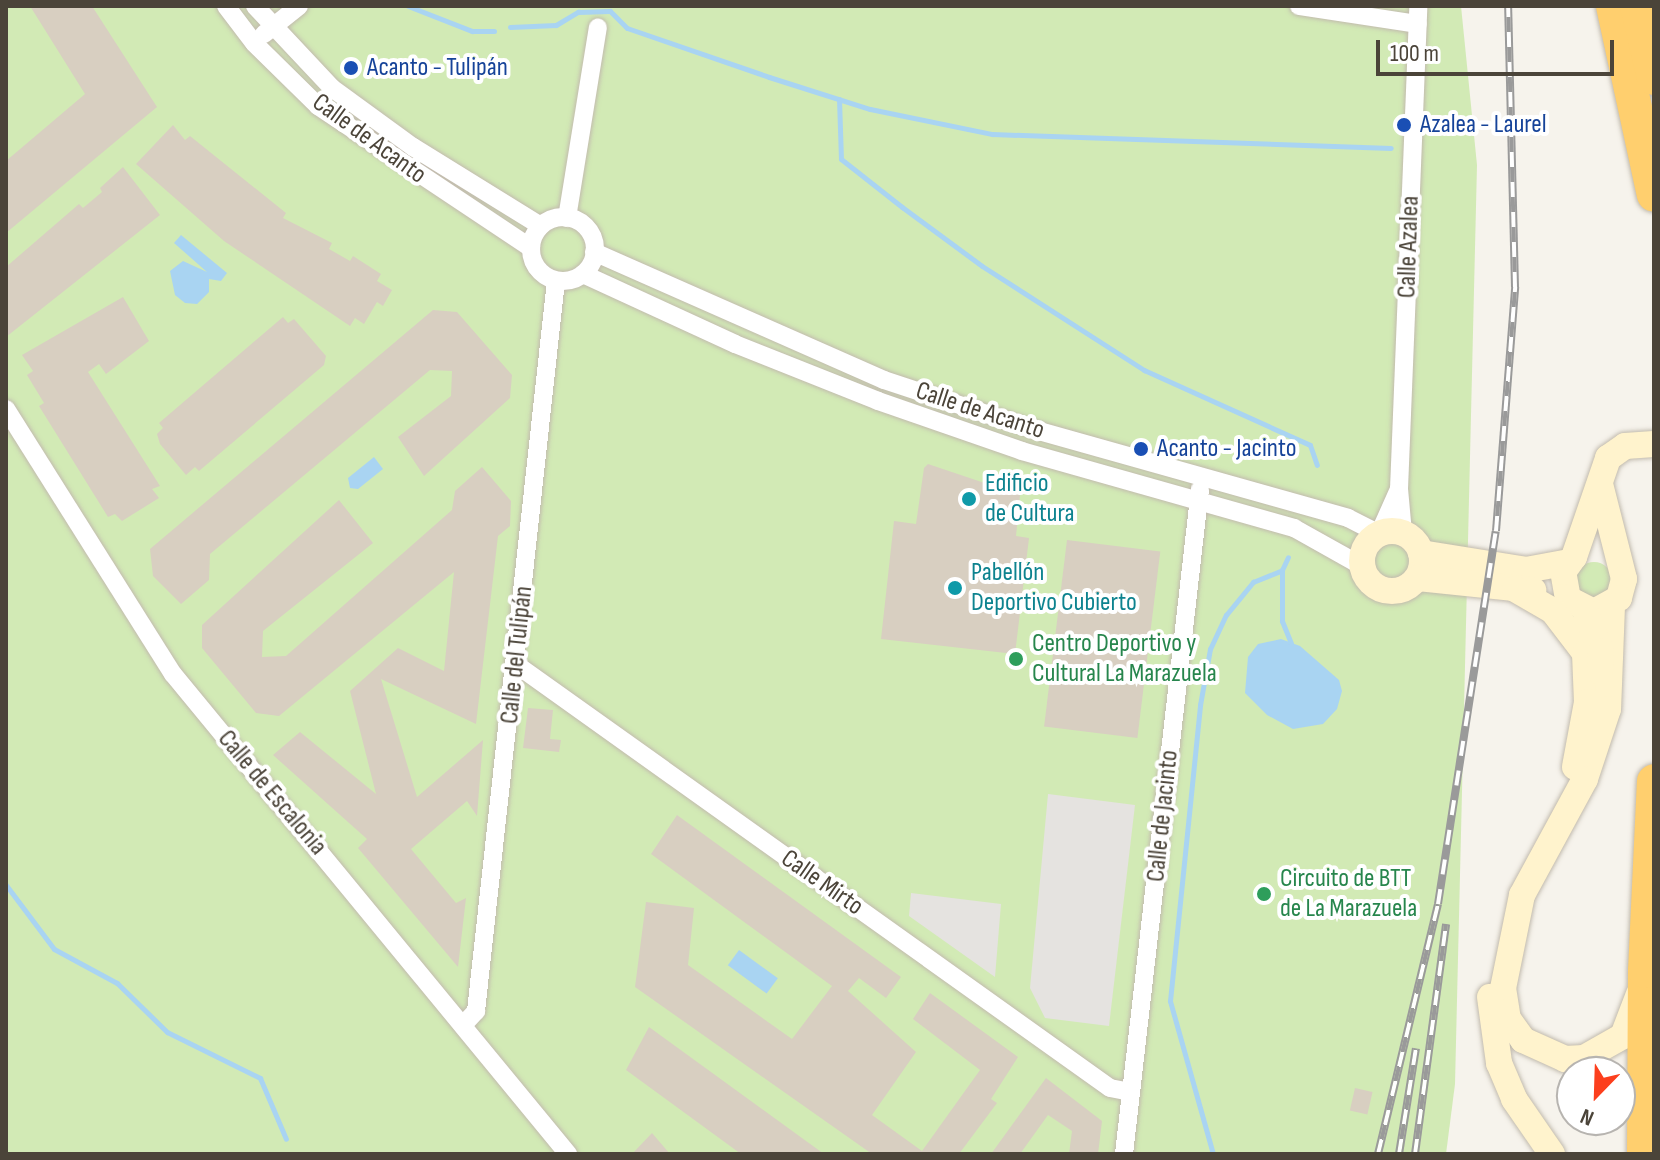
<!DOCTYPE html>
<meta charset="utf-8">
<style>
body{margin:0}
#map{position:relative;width:1660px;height:1160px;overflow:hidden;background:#f6f3ec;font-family:"Sofia Sans Condensed",sans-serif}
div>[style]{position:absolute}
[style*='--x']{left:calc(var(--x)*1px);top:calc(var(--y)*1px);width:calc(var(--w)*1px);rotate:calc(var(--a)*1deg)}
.green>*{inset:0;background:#d2eab5}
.round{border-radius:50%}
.parking>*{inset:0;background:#e5e3e0}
.water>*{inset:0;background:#a9d4f2;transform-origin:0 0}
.stream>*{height:5px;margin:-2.5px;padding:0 2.5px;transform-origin:2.5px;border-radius:2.5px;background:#a9d4f2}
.building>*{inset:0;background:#d8cfc1;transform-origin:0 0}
.roads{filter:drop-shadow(0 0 2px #c2bbae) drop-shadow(0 0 2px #c2bbae)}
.street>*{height:18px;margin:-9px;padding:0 9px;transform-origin:9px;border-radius:9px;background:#fff}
.street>.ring{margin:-9px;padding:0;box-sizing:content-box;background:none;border:18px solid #fff;border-radius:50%}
.secondary>*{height:26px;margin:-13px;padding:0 13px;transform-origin:13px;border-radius:13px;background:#fff3cd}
.secondary>.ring{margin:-13px;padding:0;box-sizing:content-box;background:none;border:26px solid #fff3cd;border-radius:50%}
.highway>*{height:34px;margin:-17px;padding:0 17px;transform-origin:17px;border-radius:17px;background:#ffcf6e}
.rail>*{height:8px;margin-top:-4px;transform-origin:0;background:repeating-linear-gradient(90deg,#fff 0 15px,#9a9a9a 0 30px);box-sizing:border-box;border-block:2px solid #9a9a9a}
.dots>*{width:22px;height:22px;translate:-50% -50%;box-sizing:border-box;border:4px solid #fff;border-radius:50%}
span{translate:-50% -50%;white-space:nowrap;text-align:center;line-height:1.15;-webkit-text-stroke:8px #fff;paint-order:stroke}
.transit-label{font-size:26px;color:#164399}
.left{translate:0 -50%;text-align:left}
.street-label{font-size:26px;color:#4b4439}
.culture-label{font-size:26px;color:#0d838f}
.leisure-label{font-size:26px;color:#27864d}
.frame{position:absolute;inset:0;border:8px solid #4b4439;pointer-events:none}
.north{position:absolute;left:1556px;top:1056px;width:80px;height:80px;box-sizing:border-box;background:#fff;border:2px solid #b7b4b0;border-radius:50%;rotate:203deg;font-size:22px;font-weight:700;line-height:32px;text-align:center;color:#4b4439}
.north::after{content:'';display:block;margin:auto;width:28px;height:36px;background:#fc3f1d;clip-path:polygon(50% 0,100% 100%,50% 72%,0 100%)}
.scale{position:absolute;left:1376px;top:40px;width:238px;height:36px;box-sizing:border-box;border:4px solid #4b4439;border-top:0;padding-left:10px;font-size:24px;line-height:28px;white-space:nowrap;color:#4b4439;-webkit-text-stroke:6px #fff;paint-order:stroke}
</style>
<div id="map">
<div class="green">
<div style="clip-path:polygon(6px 6px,1461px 6px,1477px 165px,1455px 1084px,1446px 1154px,6px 1154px)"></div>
<div class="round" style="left:1576px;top:562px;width:36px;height:36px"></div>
</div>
<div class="parking">
<div style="clip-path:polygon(1048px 794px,1135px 805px,1109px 1026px,1045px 1018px,1030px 988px)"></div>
<div style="clip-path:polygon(911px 893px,1001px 904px,995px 977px,909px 916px)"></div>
</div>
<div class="water">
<div style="clip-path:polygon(181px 235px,227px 273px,221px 281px,209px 279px,209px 292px,197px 304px,185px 303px,175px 295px,170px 271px,183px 261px,207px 272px,174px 243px)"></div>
<div style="clip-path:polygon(374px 457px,383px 469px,358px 489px,350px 488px,348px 478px)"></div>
<div style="clip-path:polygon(1281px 639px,1300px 646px,1339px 680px,1342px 691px,1337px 709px,1323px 724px,1293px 729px,1267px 715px,1245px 693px,1248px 657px,1258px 644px)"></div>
<div style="left:739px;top:950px;width:48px;height:19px;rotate:36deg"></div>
</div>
<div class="stream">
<div style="--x:408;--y:6;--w:69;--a:21.3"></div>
<div style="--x:472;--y:31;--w:22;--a:0"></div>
<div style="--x:510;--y:27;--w:46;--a:-2.5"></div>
<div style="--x:556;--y:25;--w:26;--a:-31"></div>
<div style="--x:578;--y:12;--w:32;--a:-2"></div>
<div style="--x:610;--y:11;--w:24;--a:45"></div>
<div style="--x:627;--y:28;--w:150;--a:19"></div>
<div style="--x:769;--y:77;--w:106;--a:17.6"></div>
<div style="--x:870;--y:109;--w:125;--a:11.6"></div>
<div style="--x:992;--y:134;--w:399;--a:2"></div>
<div style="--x:839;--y:99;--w:60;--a:88.1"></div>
<div style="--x:841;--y:159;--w:78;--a:38.2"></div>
<div style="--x:902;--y:207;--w:99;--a:36.4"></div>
<div style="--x:982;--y:266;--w:193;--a:32.7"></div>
<div style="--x:1144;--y:370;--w:182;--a:24.3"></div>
<div style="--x:1310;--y:445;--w:21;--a:71"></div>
<div style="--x:1282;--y:570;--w:51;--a:90"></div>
<div style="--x:1282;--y:621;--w:24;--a:68"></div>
<div style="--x:6;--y:885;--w:80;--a:53.1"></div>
<div style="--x:54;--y:949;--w:72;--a:28.4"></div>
<div style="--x:117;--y:983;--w:70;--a:44.4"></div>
<div style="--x:167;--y:1032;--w:104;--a:26.3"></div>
<div style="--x:260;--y:1078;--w:66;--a:66.9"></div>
<div style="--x:1213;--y:1154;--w:159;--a:-105.7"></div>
<div style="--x:1170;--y:1001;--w:298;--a:-84.2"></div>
<div style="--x:1200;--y:705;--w:57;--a:-79.9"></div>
<div style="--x:1210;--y:649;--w:38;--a:-65"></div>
<div style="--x:1226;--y:615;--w:43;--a:-50.7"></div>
<div style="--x:1253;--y:582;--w:31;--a:-22"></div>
<div style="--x:1282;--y:570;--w:14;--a:-65"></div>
</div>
<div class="building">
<div style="clip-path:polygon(30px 6px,92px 6px,157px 107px,6px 233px,6px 161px,85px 94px)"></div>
<div style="clip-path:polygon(173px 125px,185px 140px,190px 136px,286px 213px,283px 218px,332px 243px,329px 249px,350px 261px,353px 256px,381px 274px,377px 281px,392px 290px,383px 306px,377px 302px,364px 324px,355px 318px,350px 326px,224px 241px,136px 164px)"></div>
<div style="clip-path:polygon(123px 167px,160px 215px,6px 337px,6px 267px,79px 204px,83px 208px,102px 192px,100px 188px)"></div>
<div style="clip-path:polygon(123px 297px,149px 341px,106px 374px,99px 364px,88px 372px,160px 486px,152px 489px,159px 498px,122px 521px,115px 514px,108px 517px,39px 406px,44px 403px,27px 375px,33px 371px,22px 355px)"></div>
<div style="clip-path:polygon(433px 310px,457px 312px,512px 375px,510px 398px,424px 476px,398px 437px,451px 396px,452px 371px,430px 370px,210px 554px,209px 580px,181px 604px,153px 576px,150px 549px)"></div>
<div style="clip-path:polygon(283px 317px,288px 323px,294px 319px,326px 356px,324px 365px,199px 471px,195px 467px,186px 475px,160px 444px,157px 434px,163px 428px,159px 423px)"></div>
<div style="clip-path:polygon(928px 464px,1020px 495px,1016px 536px,1029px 538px,1015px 654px,881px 639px,894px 521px,916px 524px,924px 468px)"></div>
<div style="clip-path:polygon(482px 467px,511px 501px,510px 526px,498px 536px,476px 724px,381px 679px,417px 797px,483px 740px,477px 816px,467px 801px,411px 849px,456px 903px,466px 898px,458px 967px,358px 848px,367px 839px,273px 755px,300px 732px,376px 794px,350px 691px,398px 648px,444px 671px,454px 572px,279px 716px,256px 713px,202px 648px,202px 625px,339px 500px,373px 543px,263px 631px,262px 657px,286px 656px,452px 510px,455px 491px)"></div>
<div style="left:1067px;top:540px;width:94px;height:188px;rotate:7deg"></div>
<div style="clip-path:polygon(528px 708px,553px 710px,550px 739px,561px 740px,559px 752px,523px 748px)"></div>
<div style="clip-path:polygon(677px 815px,901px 977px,886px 998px,859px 978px,848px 991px,916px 1052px,872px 1115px,922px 1151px,980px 1070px,913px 1019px,930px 993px,1018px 1057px,991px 1099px,997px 1103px,959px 1154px,872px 1154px,635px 987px,646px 902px,694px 908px,688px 965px,792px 1039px,832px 986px,651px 854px)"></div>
<div style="clip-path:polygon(649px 1027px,824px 1154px,741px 1154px,626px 1070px)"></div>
<div style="clip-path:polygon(1046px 1078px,1102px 1121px,1098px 1154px,1069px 1154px,1072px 1131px,1048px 1115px,1020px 1154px,991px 1154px)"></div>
<div style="left:1355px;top:1088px;width:18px;height:23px;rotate:13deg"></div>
<div style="clip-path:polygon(652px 1133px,670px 1154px,632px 1154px)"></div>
</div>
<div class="roads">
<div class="street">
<div style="--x:226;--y:6;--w:46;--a:52.9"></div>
<div style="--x:254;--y:43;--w:90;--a:44.5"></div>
<div style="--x:318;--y:106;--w:256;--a:33.7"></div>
<div style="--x:255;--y:6;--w:112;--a:46.8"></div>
<div style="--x:332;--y:88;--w:100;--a:36.1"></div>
<div style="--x:413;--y:147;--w:150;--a:31.7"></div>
<div style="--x:1299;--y:6;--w:120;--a:8.6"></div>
<div style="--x:264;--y:34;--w:45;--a:-38.7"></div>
<div class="ring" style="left:531px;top:217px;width:46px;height:46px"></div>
<div style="--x:567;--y:218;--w:193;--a:-80.8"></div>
<div style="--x:594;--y:252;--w:317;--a:23.8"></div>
<div style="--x:884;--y:380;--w:156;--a:18.3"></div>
<div style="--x:1032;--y:429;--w:328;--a:15.7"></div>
<div style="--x:1348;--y:518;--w:35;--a:27"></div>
<div style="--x:1379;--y:534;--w:49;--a:-66"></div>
<div style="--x:583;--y:274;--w:167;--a:24.7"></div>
<div style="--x:735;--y:344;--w:154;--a:21.7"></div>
<div style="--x:878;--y:401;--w:152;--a:19.1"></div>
<div style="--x:1022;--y:451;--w:283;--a:15.8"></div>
<div style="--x:1294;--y:528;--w:78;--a:29.2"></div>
<div style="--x:6;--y:409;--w:313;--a:57.8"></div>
<div style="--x:173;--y:674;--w:622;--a:50.55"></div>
<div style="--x:1403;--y:533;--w:44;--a:-95.2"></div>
<div style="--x:1399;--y:489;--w:483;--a:-87.7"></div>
<div style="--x:517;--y:665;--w:728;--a:35.5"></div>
<div style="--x:1110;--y:1088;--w:21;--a:11"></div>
<div style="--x:464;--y:1024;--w:18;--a:-47"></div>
<div style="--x:476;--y:1011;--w:734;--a:-83.75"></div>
<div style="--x:1124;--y:1154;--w:669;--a:-83.48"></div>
</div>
<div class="secondary">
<div style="--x:1600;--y:484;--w:98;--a:75.8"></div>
<div style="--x:1624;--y:579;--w:20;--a:105"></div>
<div style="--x:1619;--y:598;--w:29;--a:151"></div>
<div style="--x:1594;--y:612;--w:29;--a:-153"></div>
<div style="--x:1568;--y:599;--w:27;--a:-100"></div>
<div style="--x:1563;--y:572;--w:19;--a:-54"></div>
<div style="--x:1574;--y:557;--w:105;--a:-71"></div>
<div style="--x:1608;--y:458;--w:21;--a:-35"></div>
<div style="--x:1625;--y:446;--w:29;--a:-4"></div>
<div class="ring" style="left:1362px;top:531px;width:34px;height:34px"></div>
<div style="--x:1421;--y:553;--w:106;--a:9.2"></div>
<div style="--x:1526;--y:570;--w:44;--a:-10.5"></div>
<div style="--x:1418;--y:578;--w:116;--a:6"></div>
<div style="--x:1515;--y:589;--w:44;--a:30.1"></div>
<div style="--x:1553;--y:611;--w:53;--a:52.7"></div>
<div style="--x:1585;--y:653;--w:49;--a:87.7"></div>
<div style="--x:1587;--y:702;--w:66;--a:100.5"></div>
<div style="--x:1612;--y:606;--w:103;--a:92.2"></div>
<div style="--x:1608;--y:709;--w:74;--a:108.2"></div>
<div style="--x:1585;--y:779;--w:132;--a:118.5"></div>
<div style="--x:1522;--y:895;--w:95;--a:101.5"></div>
<div style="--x:1503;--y:988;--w:31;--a:81"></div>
<div style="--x:1508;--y:1019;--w:26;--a:54"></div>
<div style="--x:1523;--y:1040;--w:46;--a:24.3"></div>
<div style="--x:1565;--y:1059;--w:19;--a:-3"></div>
<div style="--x:1584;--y:1058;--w:45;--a:-29.4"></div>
<div style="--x:1623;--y:1036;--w:45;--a:-69.1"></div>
<div style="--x:1585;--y:611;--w:43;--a:68.2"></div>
<div style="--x:1601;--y:651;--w:21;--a:93"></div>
<div style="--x:1490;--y:997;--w:67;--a:82.2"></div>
<div style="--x:1499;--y:1063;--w:39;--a:67"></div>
<div style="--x:1514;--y:1099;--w:67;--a:55.4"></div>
</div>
<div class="highway">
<div style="--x:1613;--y:6;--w:193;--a:77.8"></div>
<div style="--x:1637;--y:6;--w:74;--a:76.7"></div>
<div style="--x:1644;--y:1154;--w:183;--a:-89.7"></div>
<div style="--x:1645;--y:971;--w:190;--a:-87.3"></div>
</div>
</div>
<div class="rail">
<div style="--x:1378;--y:1154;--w:257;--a:-76.5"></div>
<div style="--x:1438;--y:904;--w:377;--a:-81.2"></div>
<div style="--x:1496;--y:531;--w:245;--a:-85.5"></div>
<div style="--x:1515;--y:287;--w:281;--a:-91.4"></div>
<div style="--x:1399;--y:1154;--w:107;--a:-80.9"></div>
<div style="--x:1415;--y:1154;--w:232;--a:-82.3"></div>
</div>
<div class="dots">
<div style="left:351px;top:68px;background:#1a4fb4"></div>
<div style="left:1404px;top:125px;background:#1a4fb4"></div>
<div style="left:1141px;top:449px;background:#1a4fb4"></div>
<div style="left:969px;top:499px;background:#0f9aa8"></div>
<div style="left:955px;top:588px;background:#0f9aa8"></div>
<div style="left:1016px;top:659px;background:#2e9e5b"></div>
<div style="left:1264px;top:894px;background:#2e9e5b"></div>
</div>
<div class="transit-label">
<span class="left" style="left:367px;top:68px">Acanto - Tulipán</span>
<span class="left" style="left:1420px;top:125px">Azalea - Laurel</span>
<span class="left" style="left:1157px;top:449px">Acanto - Jacinto</span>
</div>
<div class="street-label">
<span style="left:369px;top:139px;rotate:36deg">Calle de Acanto</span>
<span style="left:1409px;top:247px;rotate:-88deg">Calle Azalea</span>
<span style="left:980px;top:411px;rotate:18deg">Calle de Acanto</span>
<span style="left:517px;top:655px;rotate:-84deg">Calle del Tulipán</span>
<span style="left:272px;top:793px;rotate:50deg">Calle de Escalonia</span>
<span style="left:1163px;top:816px;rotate:-84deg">Calle de Jacinto</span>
<span style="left:822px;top:883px;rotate:35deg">Calle Mirto</span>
</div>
<div class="culture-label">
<span class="left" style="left:985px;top:499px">Edificio<br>de Cultura</span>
<span class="left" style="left:971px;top:588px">Pabellón<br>Deportivo Cubierto</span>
</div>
<div class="leisure-label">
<span class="left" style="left:1032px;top:659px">Centro Deportivo y<br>Cultural La Marazuela</span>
<span class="left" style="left:1280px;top:894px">Circuito de BTT<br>de La Marazuela</span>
</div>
<div class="frame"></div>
<div class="north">N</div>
<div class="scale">100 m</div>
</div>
